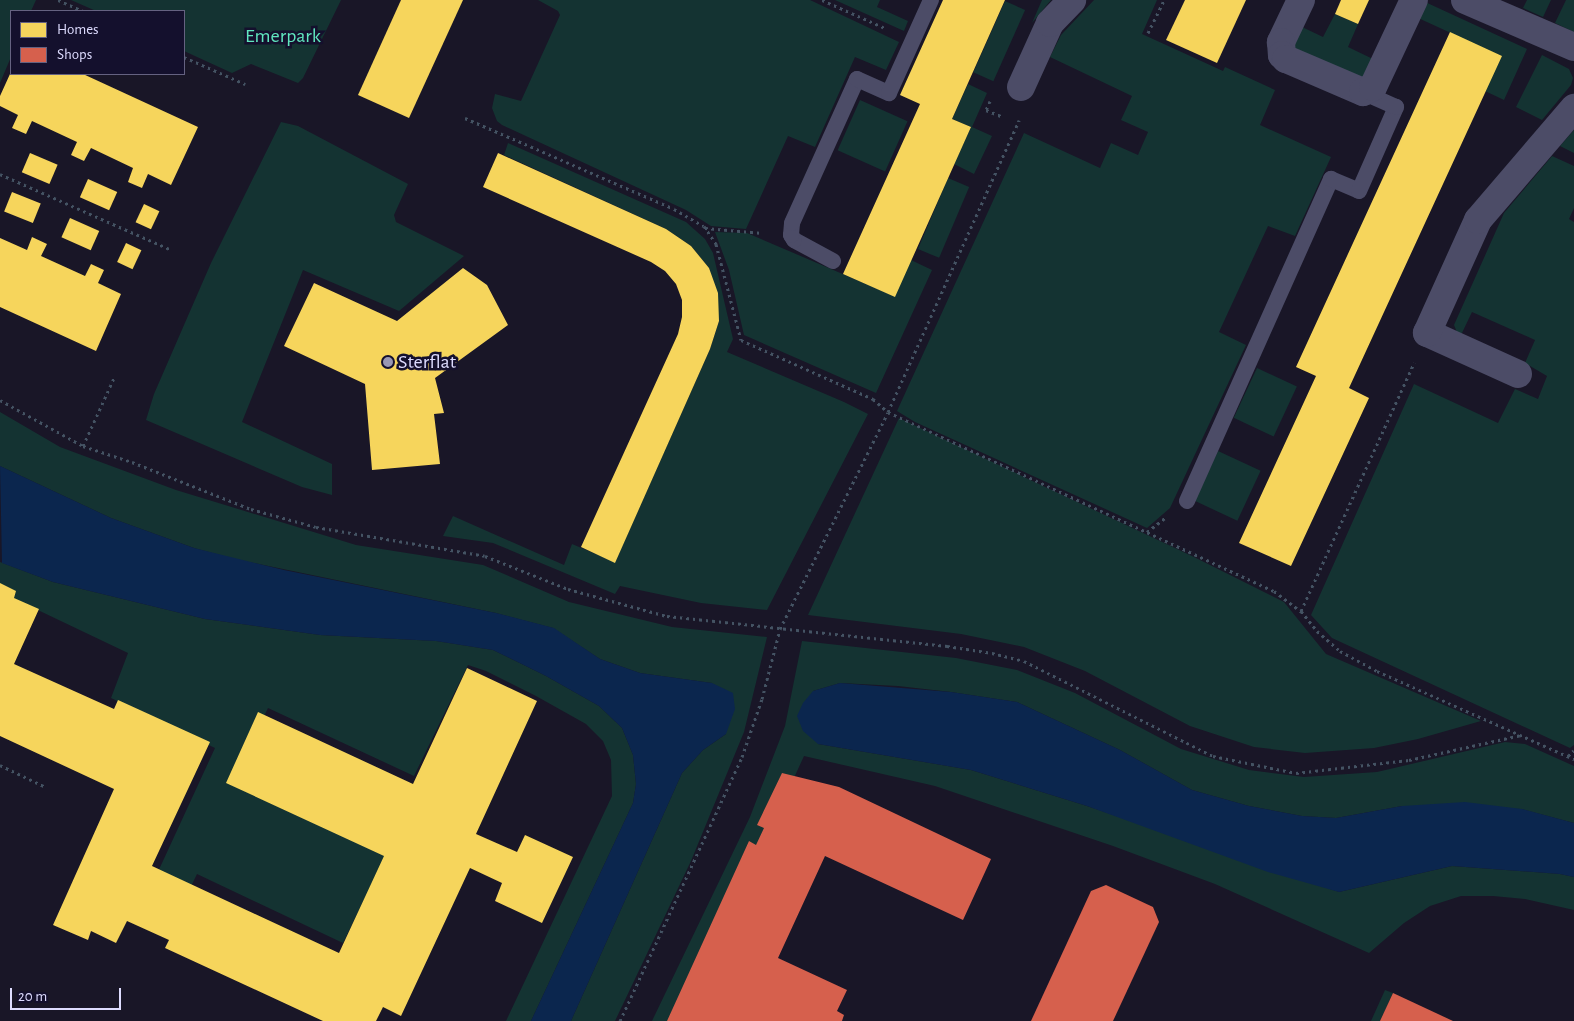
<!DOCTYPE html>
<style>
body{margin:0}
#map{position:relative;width:1574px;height:1021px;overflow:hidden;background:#191627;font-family:"Alegreya Sans",sans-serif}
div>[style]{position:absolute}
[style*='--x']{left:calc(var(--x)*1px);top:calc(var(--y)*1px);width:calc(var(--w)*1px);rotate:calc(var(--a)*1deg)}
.green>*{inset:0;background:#143332;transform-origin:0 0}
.water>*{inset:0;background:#0b264e}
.homes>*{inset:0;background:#f6d55c;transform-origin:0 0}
.shops>*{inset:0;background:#d6604d}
.path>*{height:3px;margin-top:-1.5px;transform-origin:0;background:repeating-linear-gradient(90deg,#445363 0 2.5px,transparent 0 6.5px)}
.service>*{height:16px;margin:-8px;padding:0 8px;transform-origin:8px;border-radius:8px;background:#4c4c67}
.minor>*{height:28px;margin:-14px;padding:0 14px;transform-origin:14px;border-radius:14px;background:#4c4c67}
.dots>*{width:14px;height:14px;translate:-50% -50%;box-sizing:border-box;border:2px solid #14102d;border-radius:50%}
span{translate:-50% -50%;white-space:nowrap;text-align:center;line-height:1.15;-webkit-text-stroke:5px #14102d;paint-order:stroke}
.park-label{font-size:20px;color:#60e7bf}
.poi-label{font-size:20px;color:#dedcff}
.left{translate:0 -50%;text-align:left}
.legend{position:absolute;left:10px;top:10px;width:175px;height:65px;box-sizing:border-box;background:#14102d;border:1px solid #656281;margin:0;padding:6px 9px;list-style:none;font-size:15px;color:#dedcff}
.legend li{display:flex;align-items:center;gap:10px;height:25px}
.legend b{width:25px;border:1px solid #656281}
.scale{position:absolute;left:10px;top:988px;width:111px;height:22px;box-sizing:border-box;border:2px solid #dedcff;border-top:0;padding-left:6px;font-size:15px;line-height:18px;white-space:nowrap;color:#dedcff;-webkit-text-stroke:4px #14102d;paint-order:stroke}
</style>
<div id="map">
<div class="green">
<div style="clip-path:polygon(0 0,36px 0,31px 11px,11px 11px,11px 57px,0 83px)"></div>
<div style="clip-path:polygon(71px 0,341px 0,303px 78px,298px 83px,251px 64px,232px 73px,184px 51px,184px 11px,96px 11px)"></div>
<div style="clip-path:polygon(538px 0,810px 0,899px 42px,886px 70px,855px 57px,815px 147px,788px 136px,746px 229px,711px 226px,686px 210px,502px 125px,497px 121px,492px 108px,495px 94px,521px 101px,560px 15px,558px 11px)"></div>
<div style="clip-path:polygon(835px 0,880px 0,877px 7px,908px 21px,904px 31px)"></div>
<div style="clip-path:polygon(1042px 0,1051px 0,1032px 23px)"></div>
<div style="clip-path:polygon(1094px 0,1157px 0,1142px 34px,1223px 71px,1225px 67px,1275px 90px,1260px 125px,1331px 157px,1295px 236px,1268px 226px,1219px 332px,1246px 345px,1170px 508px,1147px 528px,915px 422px,897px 411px,1024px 133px,1100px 168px,1111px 143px,1138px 155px,1148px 132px,1121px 120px,1132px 96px,1050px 57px,1061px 35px)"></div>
<div style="clip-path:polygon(1527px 0,1551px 0,1543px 17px,1523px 8px)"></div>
<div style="clip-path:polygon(1566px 0,1574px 0,1574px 32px,1555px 23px)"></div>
<div style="left:1005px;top:1px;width:22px;height:78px;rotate:24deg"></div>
<div style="clip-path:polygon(1423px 1px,1527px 49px,1504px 100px,1485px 91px,1501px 56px,1416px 17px)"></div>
<div style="clip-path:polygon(1335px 14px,1358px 24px,1348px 47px,1375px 60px,1364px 84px,1288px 50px,1300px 26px,1323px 37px)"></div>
<div style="clip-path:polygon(1542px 55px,1569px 69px,1573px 78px,1571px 85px,1542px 120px,1516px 107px)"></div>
<div style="clip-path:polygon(968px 84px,987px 93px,972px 127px,992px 136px,974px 174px,954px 164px,971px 127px,952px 119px)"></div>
<div style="left:860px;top:100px;width:52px;height:55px;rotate:24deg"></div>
<div style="clip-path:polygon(281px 122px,298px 126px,408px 184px,394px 215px,396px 222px,464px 256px,399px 311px,303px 270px,242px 422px,332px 464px,332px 495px,302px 487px,146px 420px,154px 394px,211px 263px)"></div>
<div style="clip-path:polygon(1574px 130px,1574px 153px,1560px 146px)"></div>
<div style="clip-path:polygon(508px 143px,686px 222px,705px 239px,713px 253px,733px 339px,727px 352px,844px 402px,868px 414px,767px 610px,701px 603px,620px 586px,615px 594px,493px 543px,443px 536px,453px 516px,564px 565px,572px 544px,615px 562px,710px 349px,719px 321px,709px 268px,691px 246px,666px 229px,504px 155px)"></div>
<div style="clip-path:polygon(1552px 156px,1574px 166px,1574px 208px,1569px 219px,1574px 222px,1574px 745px,1570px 748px,1332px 638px,1311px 615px,1414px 384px,1498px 423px,1515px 389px,1538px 399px,1547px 376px,1525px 363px,1535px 340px,1472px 312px,1461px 335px,1458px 335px,1454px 325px,1504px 213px)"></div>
<div style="left:948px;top:178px;width:23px;height:77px;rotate:23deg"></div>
<div style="clip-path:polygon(715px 232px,747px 233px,894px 296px,911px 260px,932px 270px,876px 393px,744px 335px,729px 270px)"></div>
<div style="left:1257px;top:368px;width:44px;height:55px;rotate:25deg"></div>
<div style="clip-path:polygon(0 412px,60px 447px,176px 490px,356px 545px,483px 565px,569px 602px,672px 627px,767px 637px,744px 732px,691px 861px,615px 1021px,571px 1021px,682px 773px,703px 750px,726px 734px,712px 683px,640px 673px,600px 659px,553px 628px,496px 613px,234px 559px,194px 548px,111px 518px,0 466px)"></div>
<div style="clip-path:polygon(899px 418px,1194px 557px,1284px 602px,1326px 654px,1481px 721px,1418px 739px,1374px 748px,1305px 753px,1254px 747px,1190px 726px,1085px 671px,1024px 647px,961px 634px,808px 615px)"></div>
<div style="left:1218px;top:451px;width:47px;height:55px;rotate:25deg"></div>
<div style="clip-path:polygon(0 562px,53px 582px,205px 619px,320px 635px,436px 641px,493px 650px,546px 676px,599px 706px,622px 728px,633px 755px,636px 784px,633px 803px,531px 1021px,506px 1021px,612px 796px,611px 760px,603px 741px,586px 724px,536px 696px,486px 671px,468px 665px,414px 776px,268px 708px,234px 779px,387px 852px,343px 943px,197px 874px,170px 930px,139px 913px,215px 748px,111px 698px,128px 653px,0 592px)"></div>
<div style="clip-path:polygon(802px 641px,956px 658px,1017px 670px,1075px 693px,1181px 749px,1249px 770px,1304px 777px,1377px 772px,1505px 742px,1525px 744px,1574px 766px,1574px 823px,1521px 809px,1402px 806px,1336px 818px,1302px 816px,1249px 806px,1192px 790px,1120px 750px,1017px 702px,951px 692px,898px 686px,840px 683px,813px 691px,818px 744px,971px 770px,1087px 806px,1339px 892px,1452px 866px,1560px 874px,1574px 877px,1574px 910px,1525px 899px,1493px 896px,1461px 896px,1430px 906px,1404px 923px,1369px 953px,1215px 884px,1113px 846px,935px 786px,804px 756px,683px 1021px,652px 1021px,750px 817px,785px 726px)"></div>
<div style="clip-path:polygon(1385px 990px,1393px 993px,1380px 1021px,1371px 1021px)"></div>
</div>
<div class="water">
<div style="clip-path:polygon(0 466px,111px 518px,194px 548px,284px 570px,496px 613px,554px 628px,600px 659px,640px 673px,712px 683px,733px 693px,735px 709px,726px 734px,703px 750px,682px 773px,571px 1021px,531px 1021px,633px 803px,636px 784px,633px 755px,622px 728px,599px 706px,546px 676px,493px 650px,436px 641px,320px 635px,205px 619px,53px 582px,2px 563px)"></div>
<div style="clip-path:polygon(840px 683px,951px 692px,1017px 702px,1120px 750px,1192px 790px,1249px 806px,1302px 816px,1336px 818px,1402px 806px,1465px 802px,1522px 809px,1574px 823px,1574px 877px,1560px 874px,1452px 866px,1339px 892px,1268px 872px,1087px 806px,971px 770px,818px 744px,803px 731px,797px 716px,803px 703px,813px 691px)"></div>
</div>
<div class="homes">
<div style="clip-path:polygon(401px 0,463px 0,409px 118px,358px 95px)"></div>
<div style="clip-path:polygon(943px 0,1005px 0,952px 119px,971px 127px,895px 297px,843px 274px,920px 104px,900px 95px)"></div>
<div style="clip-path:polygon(1185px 0,1246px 0,1217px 63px,1166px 40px)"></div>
<div style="clip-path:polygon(1341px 0,1369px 0,1358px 24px,1335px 14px)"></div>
<div style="clip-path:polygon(1450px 32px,1502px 56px,1349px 388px,1369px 398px,1291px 566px,1239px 543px,1316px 376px,1296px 367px)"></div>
<div style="clip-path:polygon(10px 74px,83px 74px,198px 127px,171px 185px,148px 174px,142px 188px,128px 182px,133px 168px,91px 148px,84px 161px,71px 155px,77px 142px,32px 121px,26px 134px,12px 128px,18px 115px,0 106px,0 96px)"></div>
<div style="left:30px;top:153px;width:30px;height:21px;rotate:23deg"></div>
<div style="clip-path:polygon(498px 153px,666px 229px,691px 246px,709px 268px,718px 293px,719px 321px,710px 349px,615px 563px,581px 547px,678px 334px,682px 317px,682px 300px,676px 284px,665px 271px,651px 262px,483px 187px)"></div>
<div style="left:88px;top:179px;width:32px;height:20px;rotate:24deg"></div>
<div style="left:12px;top:192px;width:31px;height:21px;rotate:22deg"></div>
<div style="left:144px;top:204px;width:17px;height:20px;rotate:25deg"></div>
<div style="left:70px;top:218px;width:32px;height:21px;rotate:24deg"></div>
<div style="clip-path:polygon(32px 237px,47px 244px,41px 256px,85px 276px,91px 264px,104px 270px,98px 283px,121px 294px,96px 351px,0 307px,0 238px,27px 250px)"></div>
<div style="left:126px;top:243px;width:17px;height:21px;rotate:25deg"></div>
<div style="clip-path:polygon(463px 268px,487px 285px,508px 325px,435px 378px,444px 413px,434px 414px,440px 464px,372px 470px,365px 384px,284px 346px,314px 283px,397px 321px)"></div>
<div style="clip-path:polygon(0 583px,16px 591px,14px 598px,39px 609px,14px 664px,114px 709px,118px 700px,210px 742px,152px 866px,339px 953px,384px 856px,226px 783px,258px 712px,413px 784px,467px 668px,537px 701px,476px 834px,517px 852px,525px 835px,573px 857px,542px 923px,495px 901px,502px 883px,470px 868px,401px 1016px,383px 1007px,376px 1021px,323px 1021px,165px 948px,169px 940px,127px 921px,116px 943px,91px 931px,88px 940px,53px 925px,114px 789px,0 736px)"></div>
</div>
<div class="shops">
<div style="clip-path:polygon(782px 773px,839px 787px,991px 859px,963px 920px,825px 856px,778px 958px,847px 990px,837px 1011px,844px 1015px,842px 1021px,667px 1021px,749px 841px,756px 845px,764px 828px,757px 825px)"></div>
<div style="clip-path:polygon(1106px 885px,1153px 907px,1159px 922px,1113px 1021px,1031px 1021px,1091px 891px)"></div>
<div style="clip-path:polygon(1393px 993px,1453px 1021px,1380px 1021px)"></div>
</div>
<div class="path">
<div style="--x:58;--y:0;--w:27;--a:24"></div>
<div style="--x:822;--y:0;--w:71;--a:24"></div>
<div style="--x:1148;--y:33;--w:37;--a:-64"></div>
<div style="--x:184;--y:57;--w:67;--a:23.9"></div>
<div style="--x:990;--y:101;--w:10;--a:114"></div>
<div style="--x:986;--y:110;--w:18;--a:22"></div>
<div style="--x:465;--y:118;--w:228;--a:23.5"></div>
<div style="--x:674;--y:209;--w:34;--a:30"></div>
<div style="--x:704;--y:226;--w:22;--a:56"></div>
<div style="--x:716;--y:244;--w:99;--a:75.4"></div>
<div style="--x:741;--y:340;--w:145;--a:24.1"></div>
<div style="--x:873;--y:399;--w:20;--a:41"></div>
<div style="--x:888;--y:412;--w:425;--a:24.9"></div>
<div style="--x:1274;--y:591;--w:34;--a:37"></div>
<div style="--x:1301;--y:611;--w:26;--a:51"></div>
<div style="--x:1317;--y:631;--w:30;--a:41"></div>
<div style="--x:1340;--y:651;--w:42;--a:28.4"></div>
<div style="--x:1377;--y:671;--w:216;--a:24.1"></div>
<div style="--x:0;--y:174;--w:185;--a:23.9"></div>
<div style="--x:705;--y:228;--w:58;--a:4.9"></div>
<div style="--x:0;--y:400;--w:95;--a:29"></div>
<div style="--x:83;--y:446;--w:52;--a:18.1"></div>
<div style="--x:132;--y:462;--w:128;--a:21.6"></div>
<div style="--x:251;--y:509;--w:67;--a:15.5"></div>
<div style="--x:316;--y:527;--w:171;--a:9.7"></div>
<div style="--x:485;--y:556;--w:89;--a:21.7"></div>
<div style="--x:568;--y:589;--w:103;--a:15.3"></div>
<div style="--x:667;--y:616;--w:282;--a:6.1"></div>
<div style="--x:947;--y:646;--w:46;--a:8.8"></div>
<div style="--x:992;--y:653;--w:33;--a:14"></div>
<div style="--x:1024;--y:661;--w:212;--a:26.7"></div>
<div style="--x:1213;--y:756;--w:85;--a:11.6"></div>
<div style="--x:1296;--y:773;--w:114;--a:-6.6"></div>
<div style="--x:1409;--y:760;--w:115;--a:-12.6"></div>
<div style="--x:83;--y:446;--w:75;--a:-65.5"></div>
<div style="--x:1147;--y:532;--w:24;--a:-38"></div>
<div style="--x:1301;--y:611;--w:273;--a:-65.5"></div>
<div style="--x:1568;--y:756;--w:8;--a:-45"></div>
<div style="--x:0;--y:765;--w:51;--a:25.6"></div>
<div style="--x:620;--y:1021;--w:291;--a:-65.2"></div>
<div style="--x:742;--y:757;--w:61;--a:-71"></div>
<div style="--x:762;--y:699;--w:72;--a:-75.6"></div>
<div style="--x:780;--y:629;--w:242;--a:-63.5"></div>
<div style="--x:888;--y:412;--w:320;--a:-65.8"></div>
</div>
<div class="service">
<div style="--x:833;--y:261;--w:44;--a:-151.7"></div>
<div style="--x:794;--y:240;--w:6;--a:-121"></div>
<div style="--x:791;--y:235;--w:12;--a:-85"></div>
<div style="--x:792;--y:223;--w:158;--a:-65.7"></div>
<div style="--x:857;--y:79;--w:35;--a:24"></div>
<div style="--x:889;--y:93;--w:102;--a:-65.7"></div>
<div style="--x:1187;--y:501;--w:353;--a:-65.9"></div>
<div style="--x:1331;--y:179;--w:30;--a:23"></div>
<div style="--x:1359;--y:191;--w:92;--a:-66.2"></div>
<div style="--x:1396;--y:107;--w:36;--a:-156"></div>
</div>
<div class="minor">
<div style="--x:1301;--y:0;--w:47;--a:115.5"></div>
<div style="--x:1281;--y:42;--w:13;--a:86"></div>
<div style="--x:1282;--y:55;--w:6;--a:45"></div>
<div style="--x:1286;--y:59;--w:84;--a:23.2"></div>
<div style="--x:1363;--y:92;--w:11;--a:-27"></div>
<div style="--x:1373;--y:87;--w:96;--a:-64.8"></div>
<div style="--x:1465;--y:0;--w:119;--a:23.3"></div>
<div style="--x:1021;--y:87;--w:70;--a:-65.6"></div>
<div style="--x:1050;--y:23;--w:32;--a:-46"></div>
<div style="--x:1518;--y:374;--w:100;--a:-155.7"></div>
<div style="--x:1427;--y:333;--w:124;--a:-65.7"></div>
<div style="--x:1478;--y:220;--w:148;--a:-49.4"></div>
</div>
<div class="dots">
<div style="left:388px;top:362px;background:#9997b3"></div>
</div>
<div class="park-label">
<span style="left:283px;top:36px">Emerpark</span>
</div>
<div class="poi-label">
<span class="left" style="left:398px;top:362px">Sterflat</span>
</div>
<ul class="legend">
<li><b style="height:14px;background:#f6d55c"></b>Homes</li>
<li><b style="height:14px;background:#d6604d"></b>Shops</li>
</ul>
<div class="scale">20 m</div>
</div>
